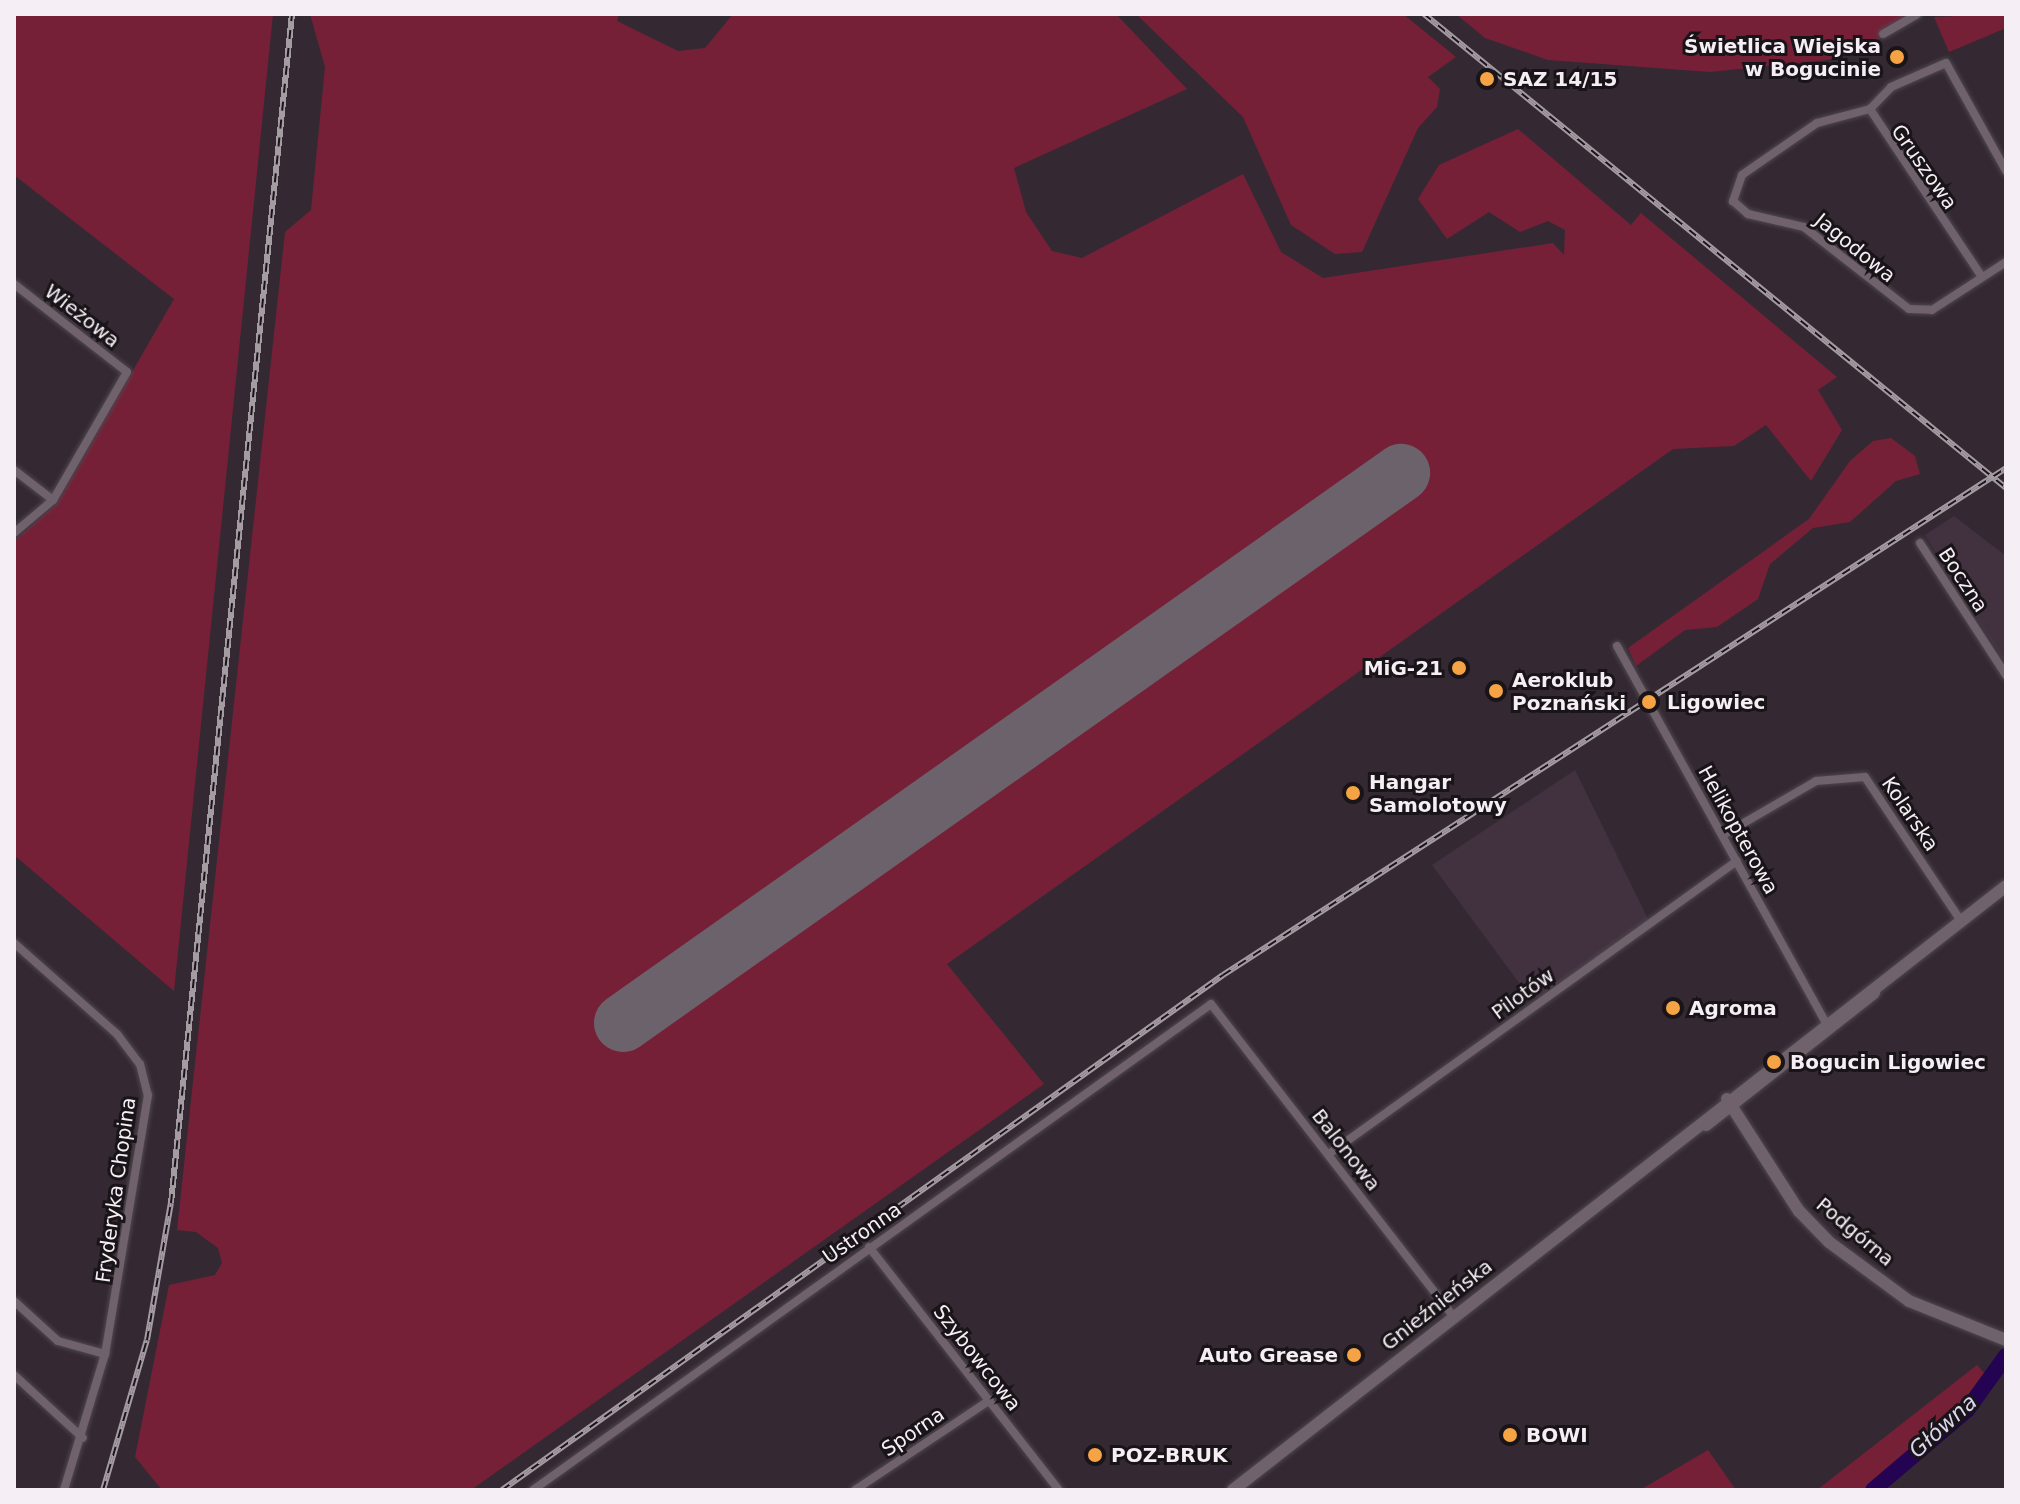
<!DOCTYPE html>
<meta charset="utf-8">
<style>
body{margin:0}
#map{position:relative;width:2020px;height:1504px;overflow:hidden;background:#342933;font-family:"DejaVu Sans",sans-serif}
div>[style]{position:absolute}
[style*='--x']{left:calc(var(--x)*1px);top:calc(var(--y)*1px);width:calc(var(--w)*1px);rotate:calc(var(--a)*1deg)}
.built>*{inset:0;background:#423240}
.green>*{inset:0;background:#762037}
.river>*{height:16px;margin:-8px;padding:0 8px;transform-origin:8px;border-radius:8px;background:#230352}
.runway>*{height:58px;margin:-29px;padding:0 29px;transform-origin:29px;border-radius:29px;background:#6c626b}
.roads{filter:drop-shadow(0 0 2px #4f474e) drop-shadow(0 0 2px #4f474e)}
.street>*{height:8px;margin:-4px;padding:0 4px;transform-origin:4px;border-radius:4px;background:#6f626d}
.secondary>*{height:12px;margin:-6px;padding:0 6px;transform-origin:6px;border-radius:6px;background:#6f626d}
.rail>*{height:6px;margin-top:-3px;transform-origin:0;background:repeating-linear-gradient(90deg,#191418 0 9px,#a49ba3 0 18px);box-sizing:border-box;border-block:2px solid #a49ba3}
.dots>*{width:22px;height:22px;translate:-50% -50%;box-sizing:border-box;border:4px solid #191418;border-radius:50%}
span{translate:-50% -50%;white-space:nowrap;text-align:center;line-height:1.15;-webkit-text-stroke:6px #191418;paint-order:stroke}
.poi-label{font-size:20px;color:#f5eef4;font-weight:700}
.right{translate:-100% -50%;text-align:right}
.left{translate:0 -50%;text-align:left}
.street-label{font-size:20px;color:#f5eef4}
.water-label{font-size:22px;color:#d9d6ed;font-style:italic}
.frame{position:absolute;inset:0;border:16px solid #f5eef4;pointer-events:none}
</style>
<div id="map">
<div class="built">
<div style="clip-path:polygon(1954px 516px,2006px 556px,2006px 664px,1925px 535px)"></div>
<div style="clip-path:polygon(1575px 770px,1648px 919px,1540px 998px,1528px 995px,1432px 865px)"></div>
</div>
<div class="green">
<div style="clip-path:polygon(14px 14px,273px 14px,174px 991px,14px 855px,14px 541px,57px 503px,174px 299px,14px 175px)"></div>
<div style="clip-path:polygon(310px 14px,619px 14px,617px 21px,678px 51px,705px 48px,733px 14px,1116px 14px,1187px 89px,1014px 168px,1026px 212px,1052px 251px,1082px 258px,1243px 174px,1281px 252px,1323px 278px,1553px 243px,1564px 255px,1565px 230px,1548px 221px,1520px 232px,1489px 212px,1447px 239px,1418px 199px,1439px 165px,1518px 129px,1631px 225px,1641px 213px,1837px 377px,1818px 390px,1842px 430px,1811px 481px,1766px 425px,1734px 446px,1673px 449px,947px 964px,1044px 1084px,471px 1490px,162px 1490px,135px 1457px,169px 1285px,215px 1275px,222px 1263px,218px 1248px,196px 1232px,177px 1230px,285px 232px,311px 210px,325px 67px)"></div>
<div style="clip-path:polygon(1136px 14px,1403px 14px,1456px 57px,1428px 77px,1440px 89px,1437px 107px,1418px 128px,1362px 252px,1335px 254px,1291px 225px,1243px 117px)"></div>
<div style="clip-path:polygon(1456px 14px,1902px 14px,1906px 20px,1865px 49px,1827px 60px,1710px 72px,1548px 60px,1485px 38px)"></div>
<div style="clip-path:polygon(2006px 14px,2006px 28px,1949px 52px,1934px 17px)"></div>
<div style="clip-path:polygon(1891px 438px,1915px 456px,1920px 474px,1896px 481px,1850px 522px,1813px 528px,1770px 564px,1758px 599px,1717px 627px,1685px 630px,1636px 666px,1628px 648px,1809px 519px,1850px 461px,1873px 441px)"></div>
<div style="clip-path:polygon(1977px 1365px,1993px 1383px,1886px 1490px,1817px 1490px)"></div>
<div style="clip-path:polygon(1708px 1450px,1736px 1490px,1640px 1490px)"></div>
</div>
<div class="river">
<div style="--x:1873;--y:1490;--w:123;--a:-40.4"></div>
<div style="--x:1967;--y:1410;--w:67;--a:-54.2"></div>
</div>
<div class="runway">
<div style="--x:623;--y:1023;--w:953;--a:-35.26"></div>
</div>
<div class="roads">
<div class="street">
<div style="--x:1883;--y:34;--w:39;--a:-30"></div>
<div style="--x:1870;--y:109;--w:55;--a:165.2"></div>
<div style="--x:1817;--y:123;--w:91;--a:145.3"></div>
<div style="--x:1742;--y:175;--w:28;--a:109"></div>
<div style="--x:1733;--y:201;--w:20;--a:41"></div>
<div style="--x:1748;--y:214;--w:57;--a:13.1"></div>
<div style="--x:1804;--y:227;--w:133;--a:38"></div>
<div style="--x:1909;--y:309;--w:23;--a:2"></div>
<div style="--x:1932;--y:310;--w:88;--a:-33"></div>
<div style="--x:1982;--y:277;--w:202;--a:-123.7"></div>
<div style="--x:1870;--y:109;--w:30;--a:-46"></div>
<div style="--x:1891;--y:87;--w:60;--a:-23.6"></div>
<div style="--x:1946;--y:63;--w:124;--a:60.9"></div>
<div style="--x:14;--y:284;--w:143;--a:37.9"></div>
<div style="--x:127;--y:372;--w:148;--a:120"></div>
<div style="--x:53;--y:500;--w:51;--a:139.8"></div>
<div style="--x:14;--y:470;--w:49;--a:37.6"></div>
<div style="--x:1920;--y:543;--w:158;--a:56.9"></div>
<div style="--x:1617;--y:646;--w:436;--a:61"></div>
<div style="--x:1723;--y:835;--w:108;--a:-30.1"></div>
<div style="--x:1816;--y:781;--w:49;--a:-4.7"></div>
<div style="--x:1865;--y:777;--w:173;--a:56.3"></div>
<div style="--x:14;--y:943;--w:137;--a:41.5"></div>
<div style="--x:117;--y:1034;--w:38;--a:53"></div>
<div style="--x:140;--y:1064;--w:32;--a:76"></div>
<div style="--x:148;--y:1095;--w:263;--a:99.4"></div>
<div style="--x:105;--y:1354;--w:142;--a:106.8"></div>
<div style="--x:1329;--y:1154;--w:502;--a:-35.68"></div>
<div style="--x:869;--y:1247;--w:308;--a:52"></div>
<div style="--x:14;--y:1301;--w:59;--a:42.3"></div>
<div style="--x:58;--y:1341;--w:49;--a:15.5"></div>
<div style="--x:14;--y:1375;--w:93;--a:42.4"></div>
<div style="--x:533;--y:1490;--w:834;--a:-35.63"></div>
<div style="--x:1211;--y:1004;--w:396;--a:52.2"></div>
<div style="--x:855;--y:1490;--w:162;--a:-33.7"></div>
</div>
<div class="secondary">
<div style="--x:1727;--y:1099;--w:133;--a:57.3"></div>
<div style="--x:1799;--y:1211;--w:43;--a:45.9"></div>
<div style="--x:1829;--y:1242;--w:99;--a:36.4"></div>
<div style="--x:1909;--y:1301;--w:105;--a:21.9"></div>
<div style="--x:1706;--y:1125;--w:214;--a:-38.2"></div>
<div style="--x:1233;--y:1490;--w:981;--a:-38"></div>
</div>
</div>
<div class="rail">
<div style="--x:1424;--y:14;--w:751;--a:39.16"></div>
<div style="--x:103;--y:1490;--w:156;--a:-73.7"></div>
<div style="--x:147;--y:1340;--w:139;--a:-80.1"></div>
<div style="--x:171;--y:1203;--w:1195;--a:-84.19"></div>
<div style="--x:502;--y:1490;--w:886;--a:-35.54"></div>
<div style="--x:1223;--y:975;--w:933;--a:-32.92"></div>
</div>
<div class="dots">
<div style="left:1897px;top:57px;background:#f5a345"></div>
<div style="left:1487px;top:79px;background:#f5a345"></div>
<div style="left:1459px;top:668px;background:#f5a345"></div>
<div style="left:1496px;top:691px;background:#f5a345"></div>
<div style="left:1649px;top:702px;background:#f5a345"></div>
<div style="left:1353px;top:793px;background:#f5a345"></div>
<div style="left:1673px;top:1008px;background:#f5a345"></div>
<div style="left:1774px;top:1062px;background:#f5a345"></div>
<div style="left:1354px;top:1355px;background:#f5a345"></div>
<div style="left:1510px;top:1435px;background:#f5a345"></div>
<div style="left:1095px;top:1455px;background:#f5a345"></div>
</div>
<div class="poi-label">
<span class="right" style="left:1881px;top:58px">Świetlica Wiejska<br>w Bogucinie</span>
<span class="left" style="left:1503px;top:79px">SAZ 14/15</span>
<span class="right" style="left:1443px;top:668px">MiG-21</span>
<span class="left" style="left:1512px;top:692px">Aeroklub<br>Poznański</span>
<span class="left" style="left:1667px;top:702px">Ligowiec</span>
<span class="left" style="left:1369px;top:794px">Hangar<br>Samolotowy</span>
<span class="left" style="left:1689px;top:1008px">Agroma</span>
<span class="left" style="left:1790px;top:1062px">Bogucin Ligowiec</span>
<span class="right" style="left:1338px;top:1355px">Auto Grease</span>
<span class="left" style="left:1526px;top:1435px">BOWI</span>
<span class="left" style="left:1111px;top:1455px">POZ-BRUK</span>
</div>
<div class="street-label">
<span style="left:1924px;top:167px;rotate:55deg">Gruszowa</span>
<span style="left:1855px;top:248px;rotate:39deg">Jagodowa</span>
<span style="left:82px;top:316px;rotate:38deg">Wieżowa</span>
<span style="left:1963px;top:580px;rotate:57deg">Boczna</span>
<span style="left:1910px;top:814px;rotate:56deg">Kolarska</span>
<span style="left:1738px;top:830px;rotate:61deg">Helikopterowa</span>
<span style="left:1523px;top:994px;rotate:-36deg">Pilotów</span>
<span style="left:1346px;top:1150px;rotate:52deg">Balonowa</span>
<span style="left:116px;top:1190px;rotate:-82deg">Fryderyka Chopina</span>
<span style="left:1855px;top:1232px;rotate:40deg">Podgórna</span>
<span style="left:862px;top:1233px;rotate:-35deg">Ustronna</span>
<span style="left:1437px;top:1305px;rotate:-38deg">Gnieźnieńska</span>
<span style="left:977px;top:1358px;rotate:52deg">Szybowcowa</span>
<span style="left:913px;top:1432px;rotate:-34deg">Sporna</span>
</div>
<div class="water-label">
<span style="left:1943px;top:1426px;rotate:-42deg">Główna</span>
</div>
<div class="frame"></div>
</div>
